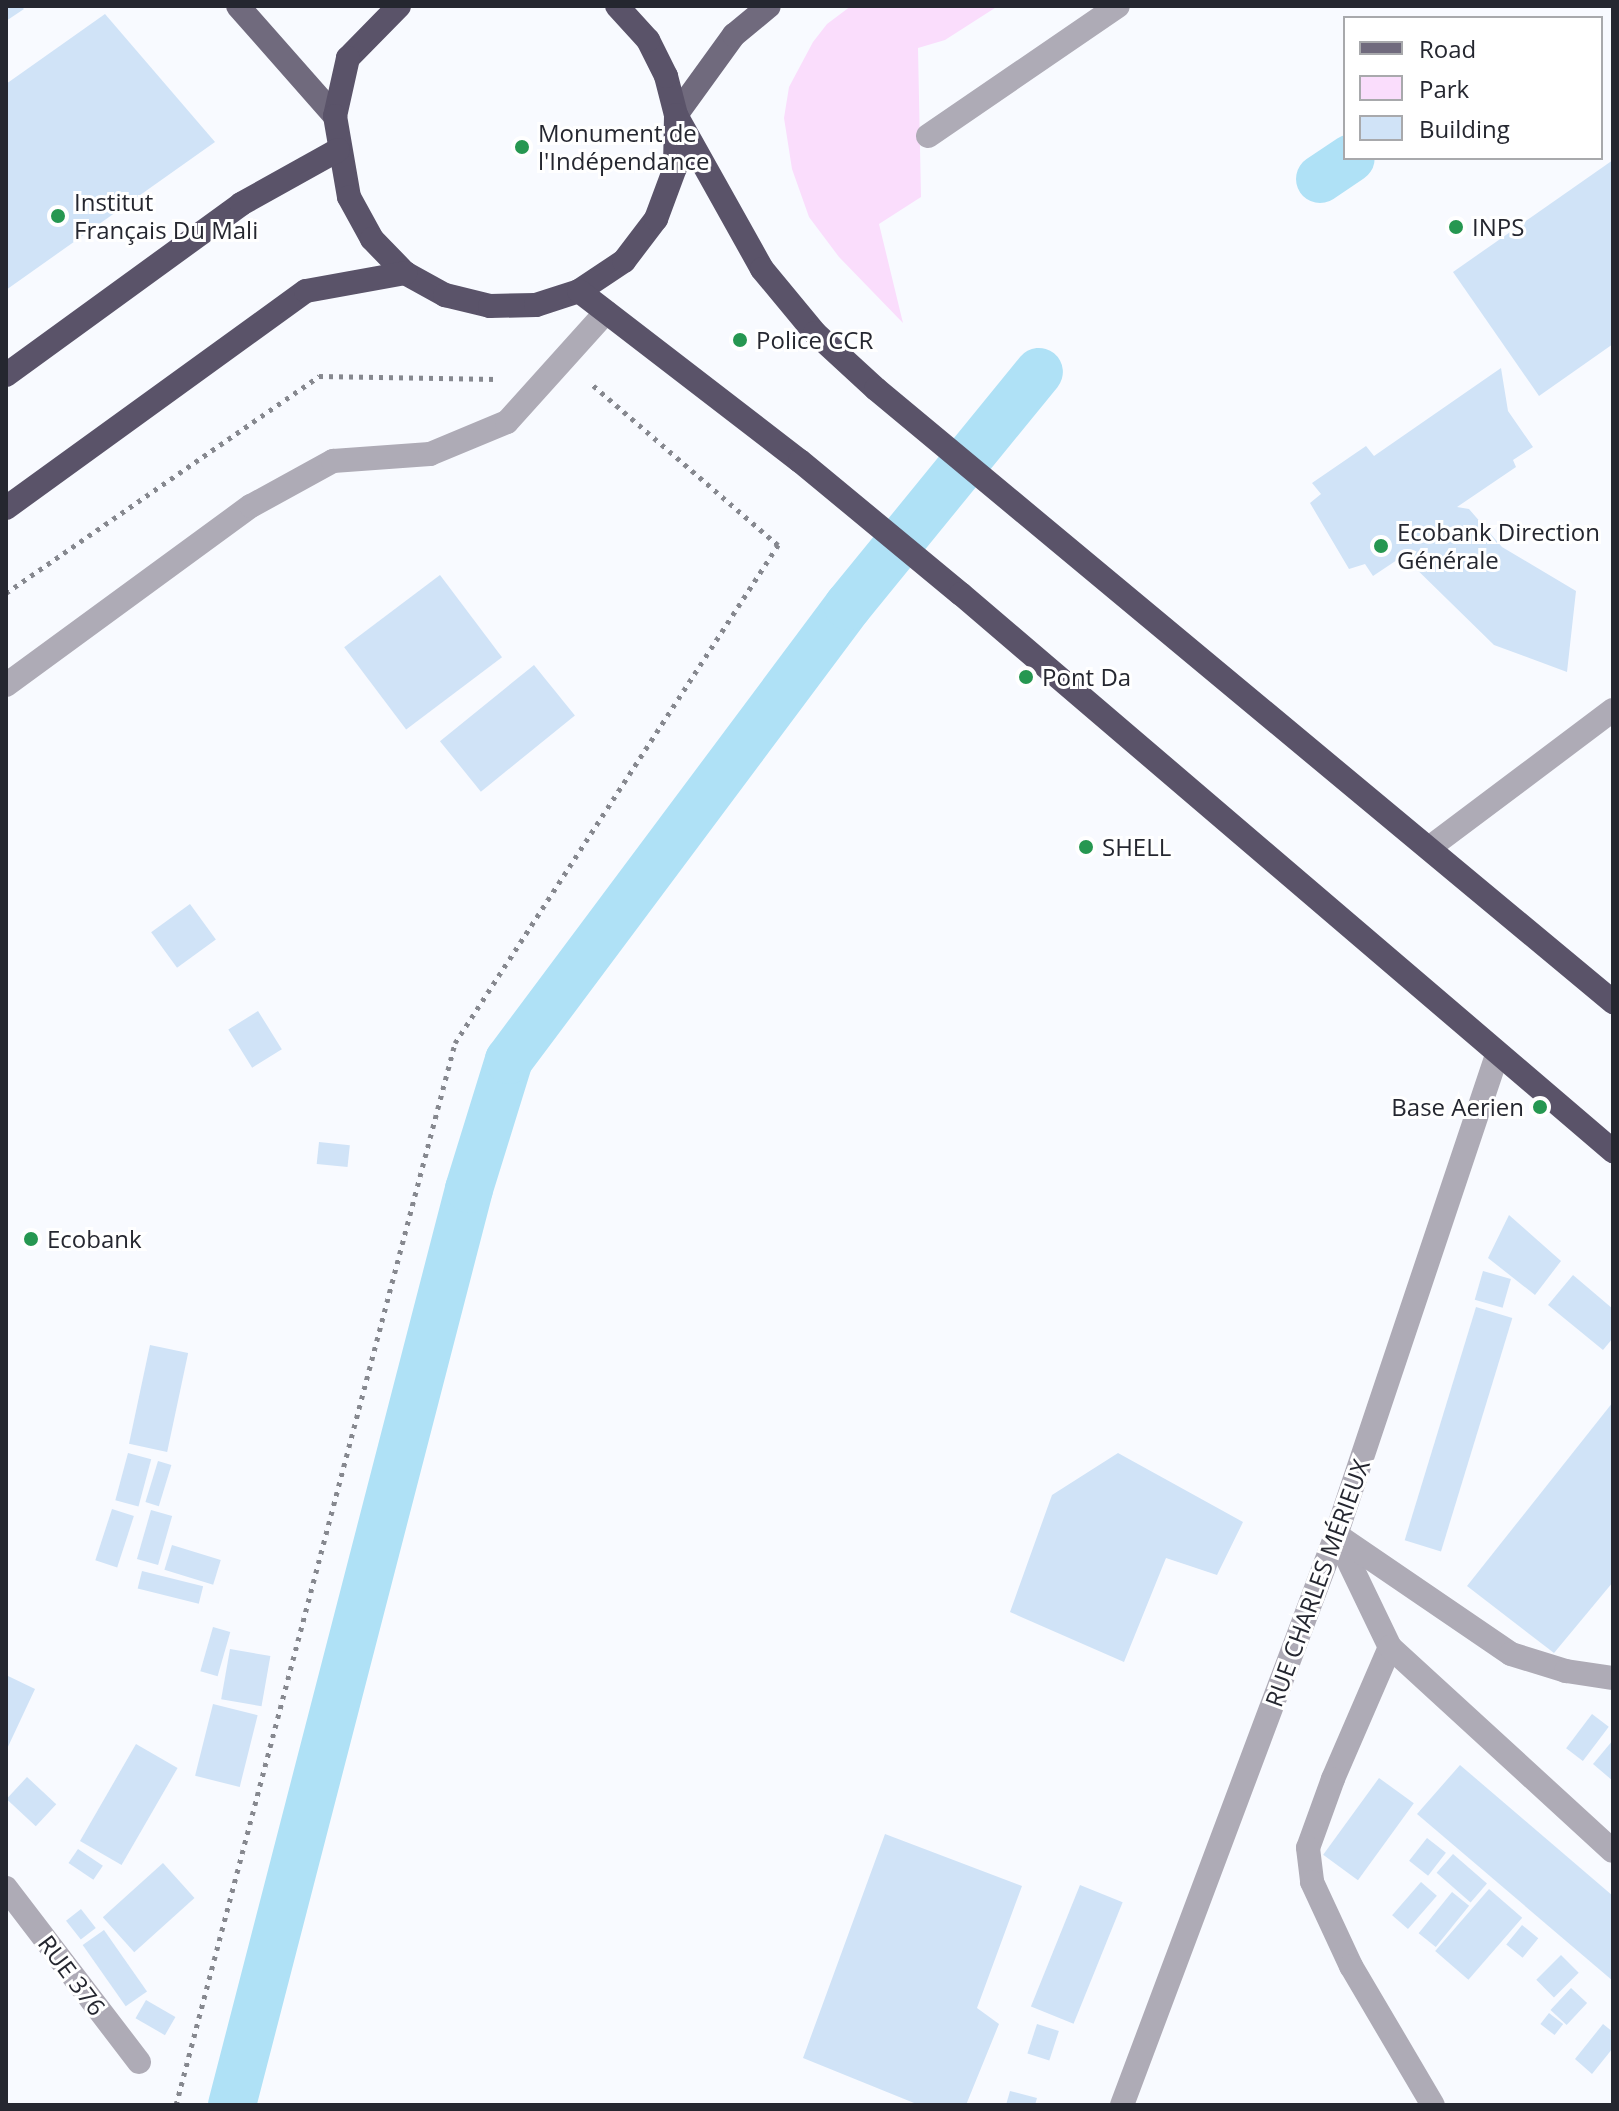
<!DOCTYPE html>
<meta charset="utf-8">
<style>
body{margin:0}
#map{position:relative;width:1619px;height:2111px;overflow:hidden;background:#f8faff;font-family:"Open Sans",sans-serif}
div>[style]{position:absolute}
[style*='--x']{left:calc(var(--x)*1px);top:calc(var(--y)*1px);width:calc(var(--w)*1px);rotate:calc(var(--a)*1deg)}
.green>*{inset:0;background:#faddfc}
.canal>*{height:48px;margin:-24px;padding:0 24px;transform-origin:24px;border-radius:24px;background:#afe1f6}
.building>*{inset:0;background:#d0e3f7;transform-origin:0 0}
.path>*{height:5px;margin-top:-2.5px;transform-origin:0;background:repeating-linear-gradient(90deg,#86888f 0 4px,transparent 0 10px)}
.minor>*{height:24px;margin:-12px;padding:0 12px;transform-origin:12px;border-radius:12px;background:#aeabb6}
.major>*{height:24px;margin:-12px;padding:0 12px;transform-origin:12px;border-radius:12px;background:#706a7d}
.highway>*{height:24px;margin:-12px;padding:0 12px;transform-origin:12px;border-radius:12px;background:#5a5369}
.dots>*{width:22px;height:22px;translate:-50% -50%;box-sizing:border-box;border:4px solid #fff;border-radius:50%}
span{translate:-50% -50%;white-space:nowrap;text-align:center;line-height:1.15;-webkit-text-stroke:6px #fff;paint-order:stroke}
.poi-label{font-size:24px;color:#252730}
.left{translate:0 -50%;text-align:left}
.right{translate:-100% -50%;text-align:right}
.street-label{font-size:24px;color:#252730}
.frame{position:absolute;inset:0;border:8px solid #252730;pointer-events:none}
.legend{position:absolute;left:1343px;top:16px;width:260px;height:144px;box-sizing:border-box;background:#fff;border:2px solid #a8a9ac;margin:0;padding:10px 14px;list-style:none;font-size:24px;color:#252730}
.legend li{display:flex;align-items:center;gap:16px;height:40px}
.legend b{width:40px;border:2px solid #a8a9ac}
</style>
<div id="map">
<div class="green">
<div style="clip-path:polygon(851px 6px,998px 6px,945px 40px,918px 48px,921px 197px,879px 224px,903px 323px,839px 257px,809px 217px,792px 169px,784px 118px,789px 87px,813px 42px,827px 24px)"></div>
</div>
<div class="canal">
<div style="--x:1320;--y:179;--w:37;--a:-34"></div>
<div style="--x:232;--y:2105;--w:946;--a:-75.49"></div>
<div style="--x:469;--y:1189;--w:135;--a:-72.8"></div>
<div style="--x:509;--y:1060;--w:567;--a:-53.25"></div>
<div style="--x:848;--y:606;--w:302;--a:-50.8"></div>
</div>
<div class="building">
<div style="clip-path:polygon(6px 6px,21px 6px,24px 9px,6px 21px)"></div>
<div style="clip-path:polygon(105px 14px,215px 142px,6px 290px,6px 84px)"></div>
<div style="clip-path:polygon(1613px 160px,1613px 344px,1539px 396px,1453px 272px)"></div>
<div style="clip-path:polygon(1501px 368px,1508px 411px,1533px 447px,1513px 460px,1516px 467px,1457px 507px,1469px 509px,1502px 547px,1576px 591px,1567px 672px,1494px 645px,1403px 556px,1373px 576px,1365px 564px,1349px 569px,1310px 503px,1321px 494px,1312px 483px,1366px 446px,1374px 456px)"></div>
<div style="left:440px;top:575px;width:103px;height:120px;rotate:53deg"></div>
<div style="left:534px;top:665px;width:65px;height:121px;rotate:51deg"></div>
<div style="left:190px;top:904px;width:44px;height:48px;rotate:54deg"></div>
<div style="left:258px;top:1011px;width:45px;height:35px;rotate:58deg"></div>
<div style="left:319px;top:1142px;width:31px;height:22px;rotate:6deg"></div>
<div style="clip-path:polygon(1509px 1215px,1561px 1261px,1535px 1295px,1488px 1258px)"></div>
<div style="left:1483px;top:1271px;width:29px;height:30px;rotate:16deg"></div>
<div style="clip-path:polygon(1573px 1275px,1613px 1309px,1613px 1338px,1603px 1350px,1548px 1305px)"></div>
<div style="left:1476px;top:1307px;width:38px;height:244px;rotate:17deg"></div>
<div style="left:150px;top:1345px;width:39px;height:101px;rotate:12deg"></div>
<div style="clip-path:polygon(1613px 1402px,1613px 1582px,1554px 1653px,1467px 1586px)"></div>
<div style="left:128px;top:1453px;width:24px;height:49px;rotate:15deg"></div>
<div style="clip-path:polygon(1118px 1453px,1243px 1522px,1217px 1575px,1166px 1558px,1124px 1662px,1010px 1612px,1052px 1495px)"></div>
<div style="left:158px;top:1461px;width:14px;height:43px;rotate:17deg"></div>
<div style="left:112px;top:1509px;width:23px;height:54px;rotate:18deg"></div>
<div style="left:151px;top:1510px;width:22px;height:51px;rotate:16deg"></div>
<div style="left:172px;top:1545px;width:51px;height:26px;rotate:17deg"></div>
<div style="left:142px;top:1571px;width:63px;height:18px;rotate:14deg"></div>
<div style="left:213px;top:1627px;width:18px;height:46px;rotate:16deg"></div>
<div style="left:230px;top:1649px;width:41px;height:51px;rotate:10deg"></div>
<div style="clip-path:polygon(6px 1675px,35px 1689px,6px 1751px)"></div>
<div style="left:213px;top:1704px;width:46px;height:74px;rotate:14deg"></div>
<div style="left:1592px;top:1714px;width:21px;height:43px;rotate:37deg"></div>
<div style="clip-path:polygon(1613px 1740px,1613px 1781px,1593px 1764px)"></div>
<div style="left:136px;top:1744px;width:48px;height:112px;rotate:30deg"></div>
<div style="clip-path:polygon(1460px 1765px,1613px 1896px,1613px 1981px,1417px 1814px)"></div>
<div style="left:27px;top:1777px;width:40px;height:30px;rotate:43deg"></div>
<div style="left:1379px;top:1778px;width:43px;height:95px;rotate:36deg"></div>
<div style="clip-path:polygon(885px 1834px,1022px 1886px,977px 2008px,999px 2024px,966px 2105px,919px 2105px,803px 2058px)"></div>
<div style="left:1427px;top:1838px;width:24px;height:29px;rotate:38deg"></div>
<div style="left:78px;top:1849px;width:30px;height:17px;rotate:34deg"></div>
<div style="left:1453px;top:1854px;width:45px;height:25px;rotate:41deg"></div>
<div style="left:163px;top:1863px;width:47px;height:81px;rotate:48deg"></div>
<div style="left:1421px;top:1882px;width:21px;height:44px;rotate:41deg"></div>
<div style="left:1080px;top:1885px;width:46px;height:131px;rotate:22deg"></div>
<div style="left:1489px;top:1889px;width:44px;height:82px;rotate:41deg"></div>
<div style="left:1452px;top:1892px;width:22px;height:53px;rotate:39deg"></div>
<div style="left:81px;top:1909px;width:24px;height:19px;rotate:52deg"></div>
<div style="left:1522px;top:1925px;width:21px;height:25px;rotate:39deg"></div>
<div style="left:104px;top:1930px;width:75px;height:26px;rotate:55deg"></div>
<div style="left:1561px;top:1955px;width:25px;height:35px;rotate:45deg"></div>
<div style="left:1571px;top:1988px;width:22px;height:30px;rotate:43deg"></div>
<div style="left:146px;top:2000px;width:34px;height:21px;rotate:30deg"></div>
<div style="left:1549px;top:2013px;width:18px;height:14px;rotate:38deg"></div>
<div style="left:1037px;top:2024px;width:23px;height:31px;rotate:18deg"></div>
<div style="clip-path:polygon(1603px 2024px,1613px 2032px,1613px 2048px,1592px 2074px,1575px 2059px)"></div>
<div style="clip-path:polygon(1010px 2091px,1037px 2098px,1035px 2105px,1006px 2105px)"></div>
</div>
<div class="path">
<div style="--x:6;--y:593;--w:381;--a:-34.7"></div>
<div style="--x:319;--y:376;--w:178;--a:1"></div>
<div style="--x:176;--y:2105;--w:1098;--a:-75.28"></div>
<div style="--x:455;--y:1043;--w:594;--a:-57.03"></div>
<div style="--x:778;--y:545;--w:248;--a:-139.2"></div>
</div>
<div class="minor">
<div style="--x:928;--y:136;--w:230;--a:-34.4"></div>
<div style="--x:6;--y:685;--w:303;--a:-36.2"></div>
<div style="--x:251;--y:506;--w:94;--a:-28.8"></div>
<div style="--x:333;--y:461;--w:97;--a:-4.1"></div>
<div style="--x:430;--y:454;--w:83;--a:-22.6"></div>
<div style="--x:507;--y:422;--w:148;--a:-48"></div>
<div style="--x:1429;--y:848;--w:230;--a:-36.9"></div>
<div style="--x:1336;--y:1535;--w:124;--a:64.3"></div>
<div style="--x:1390;--y:1647;--w:144;--a:113.4"></div>
<div style="--x:1333;--y:1779;--w:73;--a:109.9"></div>
<div style="--x:1308;--y:1848;--w:34;--a:83"></div>
<div style="--x:1312;--y:1882;--w:93;--a:65.1"></div>
<div style="--x:1351;--y:1966;--w:161;--a:59.5"></div>
<div style="--x:1338;--y:1536;--w:209;--a:34.3"></div>
<div style="--x:1511;--y:1654;--w:58;--a:17.2"></div>
<div style="--x:1566;--y:1671;--w:48;--a:8.5"></div>
<div style="--x:1390;--y:1647;--w:302;--a:42.5"></div>
<div style="--x:6;--y:1888;--w:219;--a:52.6"></div>
<div style="--x:1122;--y:2105;--w:609;--a:-69.42"></div>
<div style="--x:1336;--y:1535;--w:506;--a:-71.46"></div>
</div>
<div class="major">
<div style="--x:238;--y:6;--w:147;--a:48.6"></div>
<div style="--x:676;--y:115;--w:99;--a:-54.1"></div>
<div style="--x:734;--y:35;--w:45;--a:-39.6"></div>
</div>
<div class="highway">
<div style="--x:399;--y:6;--w:73;--a:134.4"></div>
<div style="--x:348;--y:58;--w:59;--a:102.6"></div>
<div style="--x:335;--y:116;--w:82;--a:80.2"></div>
<div style="--x:349;--y:197;--w:48;--a:61.3"></div>
<div style="--x:372;--y:239;--w:47;--a:45.9"></div>
<div style="--x:405;--y:273;--w:46;--a:28.8"></div>
<div style="--x:445;--y:295;--w:46;--a:13.7"></div>
<div style="--x:490;--y:306;--w:46;--a:-1.2"></div>
<div style="--x:536;--y:305;--w:45;--a:-18"></div>
<div style="--x:579;--y:291;--w:54;--a:-33.7"></div>
<div style="--x:624;--y:261;--w:53;--a:-52.7"></div>
<div style="--x:656;--y:219;--w:54;--a:-69.6"></div>
<div style="--x:675;--y:168;--w:53;--a:-88.9"></div>
<div style="--x:676;--y:115;--w:40;--a:-104.4"></div>
<div style="--x:666;--y:76;--w:40;--a:-116.6"></div>
<div style="--x:648;--y:40;--w:46;--a:-132.4"></div>
<div style="--x:676;--y:115;--w:176;--a:60.8"></div>
<div style="--x:762;--y:269;--w:83;--a:50.4"></div>
<div style="--x:815;--y:333;--w:83;--a:42.6"></div>
<div style="--x:876;--y:389;--w:959;--a:39.75"></div>
<div style="--x:579;--y:291;--w:279;--a:37.6"></div>
<div style="--x:800;--y:461;--w:209;--a:39.6"></div>
<div style="--x:961;--y:594;--w:858;--a:40.51"></div>
<div style="--x:6;--y:375;--w:291;--a:-36"></div>
<div style="--x:241;--y:204;--w:111;--a:-29.1"></div>
<div style="--x:6;--y:508;--w:370;--a:-35.9"></div>
<div style="--x:306;--y:291;--w:101;--a:-10.3"></div>
</div>
<div class="dots">
<div style="left:522px;top:147px;background:#269751"></div>
<div style="left:58px;top:216px;background:#269751"></div>
<div style="left:1456px;top:227px;background:#269751"></div>
<div style="left:740px;top:340px;background:#269751"></div>
<div style="left:1381px;top:546px;background:#269751"></div>
<div style="left:1026px;top:677px;background:#269751"></div>
<div style="left:1086px;top:847px;background:#269751"></div>
<div style="left:1540px;top:1107px;background:#269751"></div>
<div style="left:31px;top:1239px;background:#269751"></div>
</div>
<div class="poi-label">
<span class="left" style="left:538px;top:147px">Monument de<br>l'Indépendance</span>
<span class="left" style="left:74px;top:216px">Institut<br>Français Du Mali</span>
<span class="left" style="left:1472px;top:227px">INPS</span>
<span class="left" style="left:756px;top:340px">Police CCR</span>
<span class="left" style="left:1397px;top:546px">Ecobank Direction<br>Générale</span>
<span class="left" style="left:1042px;top:677px">Pont Da</span>
<span class="left" style="left:1102px;top:847px">SHELL</span>
<span class="right" style="left:1524px;top:1107px">Base Aerien</span>
<span class="left" style="left:47px;top:1239px">Ecobank</span>
</div>
<div class="street-label">
<span style="left:1317px;top:1583px;rotate:-70deg">RUE CHARLES MÉRIEUX</span>
<span style="left:72px;top:1975px;rotate:53deg">RUE 376</span>
</div>
<div class="frame"></div>
<ul class="legend">
<li><b style="height:10px;background:#706a7d"></b>Road</li>
<li><b style="height:22px;background:#faddfc"></b>Park</li>
<li><b style="height:22px;background:#d0e3f7"></b>Building</li>
</ul>
</div>
